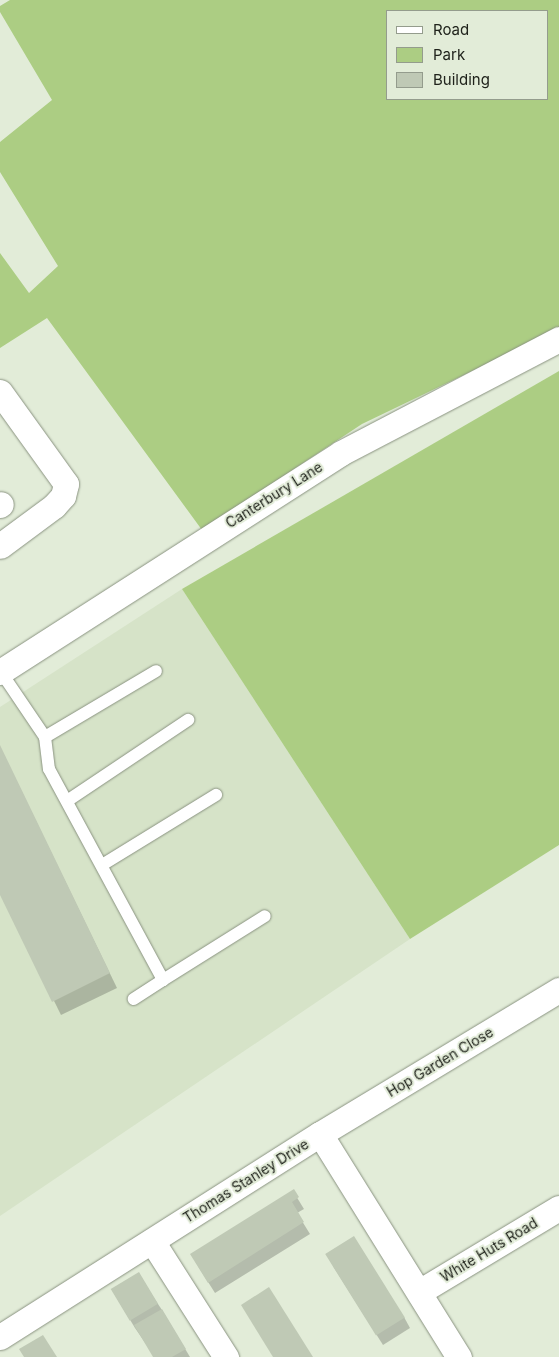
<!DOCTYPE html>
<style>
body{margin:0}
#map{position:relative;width:559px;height:1357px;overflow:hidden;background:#e2ecd8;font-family:Inter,sans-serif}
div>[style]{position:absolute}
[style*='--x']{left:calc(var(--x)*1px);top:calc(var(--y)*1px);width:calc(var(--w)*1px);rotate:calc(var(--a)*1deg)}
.built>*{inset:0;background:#d6e3c8}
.green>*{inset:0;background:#accd83}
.shadow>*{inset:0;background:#0003}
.building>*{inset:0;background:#bfc9b5;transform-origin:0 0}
.roads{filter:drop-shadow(0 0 1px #8a9381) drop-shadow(0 0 1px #8a9381)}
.service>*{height:12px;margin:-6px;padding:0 6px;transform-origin:6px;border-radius:6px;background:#fff}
.minor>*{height:25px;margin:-12.5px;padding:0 12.5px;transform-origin:12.5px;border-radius:12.5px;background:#fff}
span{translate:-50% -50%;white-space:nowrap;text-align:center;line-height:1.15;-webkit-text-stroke:4px #e2ecd8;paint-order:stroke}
.street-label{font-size:14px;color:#20231c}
.legend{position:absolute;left:386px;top:10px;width:162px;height:90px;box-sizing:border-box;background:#e2ecd8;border:1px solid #949c8d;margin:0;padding:6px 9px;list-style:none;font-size:15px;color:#20231c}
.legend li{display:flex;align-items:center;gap:10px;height:25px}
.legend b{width:25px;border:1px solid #949c8d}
</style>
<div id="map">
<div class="built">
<div style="clip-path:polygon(182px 589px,410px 939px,0 1216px,0 707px)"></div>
</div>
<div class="green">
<div style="clip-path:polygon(evenodd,10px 0,559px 0,559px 329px,362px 424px,202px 530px,47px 318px,0 348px,0 253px,29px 293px,58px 266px,0 172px,0 142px,52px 100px,0 12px,0 6px,10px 0,388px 11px,548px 11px,548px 99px,388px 99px,388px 11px)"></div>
<div style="clip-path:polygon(559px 371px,559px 845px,410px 939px,182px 589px)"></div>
</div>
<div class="shadow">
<div style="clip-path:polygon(0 747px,117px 988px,61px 1015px,0 892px)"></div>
<div style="clip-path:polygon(293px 1191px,304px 1209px,297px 1213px,310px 1234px,215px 1293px,198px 1266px)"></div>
<div style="clip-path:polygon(333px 1266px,404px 1317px,410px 1328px,383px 1345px)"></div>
<div style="clip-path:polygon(138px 1274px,162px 1310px,190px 1357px,155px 1357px,135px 1328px,112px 1290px)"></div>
</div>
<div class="building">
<div style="clip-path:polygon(0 745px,110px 973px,52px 1002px,0 895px)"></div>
<div style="clip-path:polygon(294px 1189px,299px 1197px,292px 1202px,304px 1222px,208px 1283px,190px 1254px)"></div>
<div style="left:354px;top:1236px;width:96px;height:34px;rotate:58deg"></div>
<div style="left:139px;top:1272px;width:37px;height:33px;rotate:59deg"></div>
<div style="clip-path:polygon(269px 1287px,313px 1357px,273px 1357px,241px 1305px)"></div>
<div style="clip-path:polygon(162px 1309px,186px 1349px,172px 1357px,153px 1357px,134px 1325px)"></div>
<div style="clip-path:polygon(43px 1335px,57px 1357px,24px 1357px,19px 1349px)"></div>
</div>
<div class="roads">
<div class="service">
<div style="--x:1;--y:672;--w:78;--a:55.9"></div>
<div style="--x:45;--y:737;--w:32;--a:83"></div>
<div style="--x:49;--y:769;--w:240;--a:61.6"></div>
<div style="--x:163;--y:980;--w:35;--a:147"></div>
<div style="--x:45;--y:737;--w:129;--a:-30.7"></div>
<div style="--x:67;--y:801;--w:146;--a:-33.8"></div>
<div style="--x:102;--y:865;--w:134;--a:-31.6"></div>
<div style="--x:163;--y:980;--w:120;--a:-32.1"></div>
</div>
<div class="minor">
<div style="--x:0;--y:392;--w:113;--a:54.3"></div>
<div style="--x:66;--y:484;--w:12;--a:104"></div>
<div style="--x:63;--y:496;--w:13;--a:132"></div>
<div style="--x:54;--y:506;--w:67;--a:143.5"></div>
<div style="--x:0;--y:505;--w:1;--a:-45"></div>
<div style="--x:0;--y:672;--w:405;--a:-32.7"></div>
<div style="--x:341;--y:453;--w:246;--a:-27.6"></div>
<div style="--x:320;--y:1134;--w:279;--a:-31.1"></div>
<div style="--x:152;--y:1241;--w:138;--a:57.5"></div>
<div style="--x:419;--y:1292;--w:163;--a:-31"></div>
<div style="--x:0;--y:1337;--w:379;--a:-32.4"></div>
<div style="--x:320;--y:1134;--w:263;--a:58.1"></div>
</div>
</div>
<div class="street-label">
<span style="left:274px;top:495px;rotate:-32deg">Canterbury Lane</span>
<span style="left:440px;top:1062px;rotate:-31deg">Hop Garden Close</span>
<span style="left:246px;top:1181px;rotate:-32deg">Thomas Stanley Drive</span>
<span style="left:489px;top:1250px;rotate:-31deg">White Huts Road</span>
</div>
<ul class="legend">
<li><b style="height:6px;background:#fff"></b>Road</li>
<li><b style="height:14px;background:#accd83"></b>Park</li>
<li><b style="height:14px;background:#bfc9b5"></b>Building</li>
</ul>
</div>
